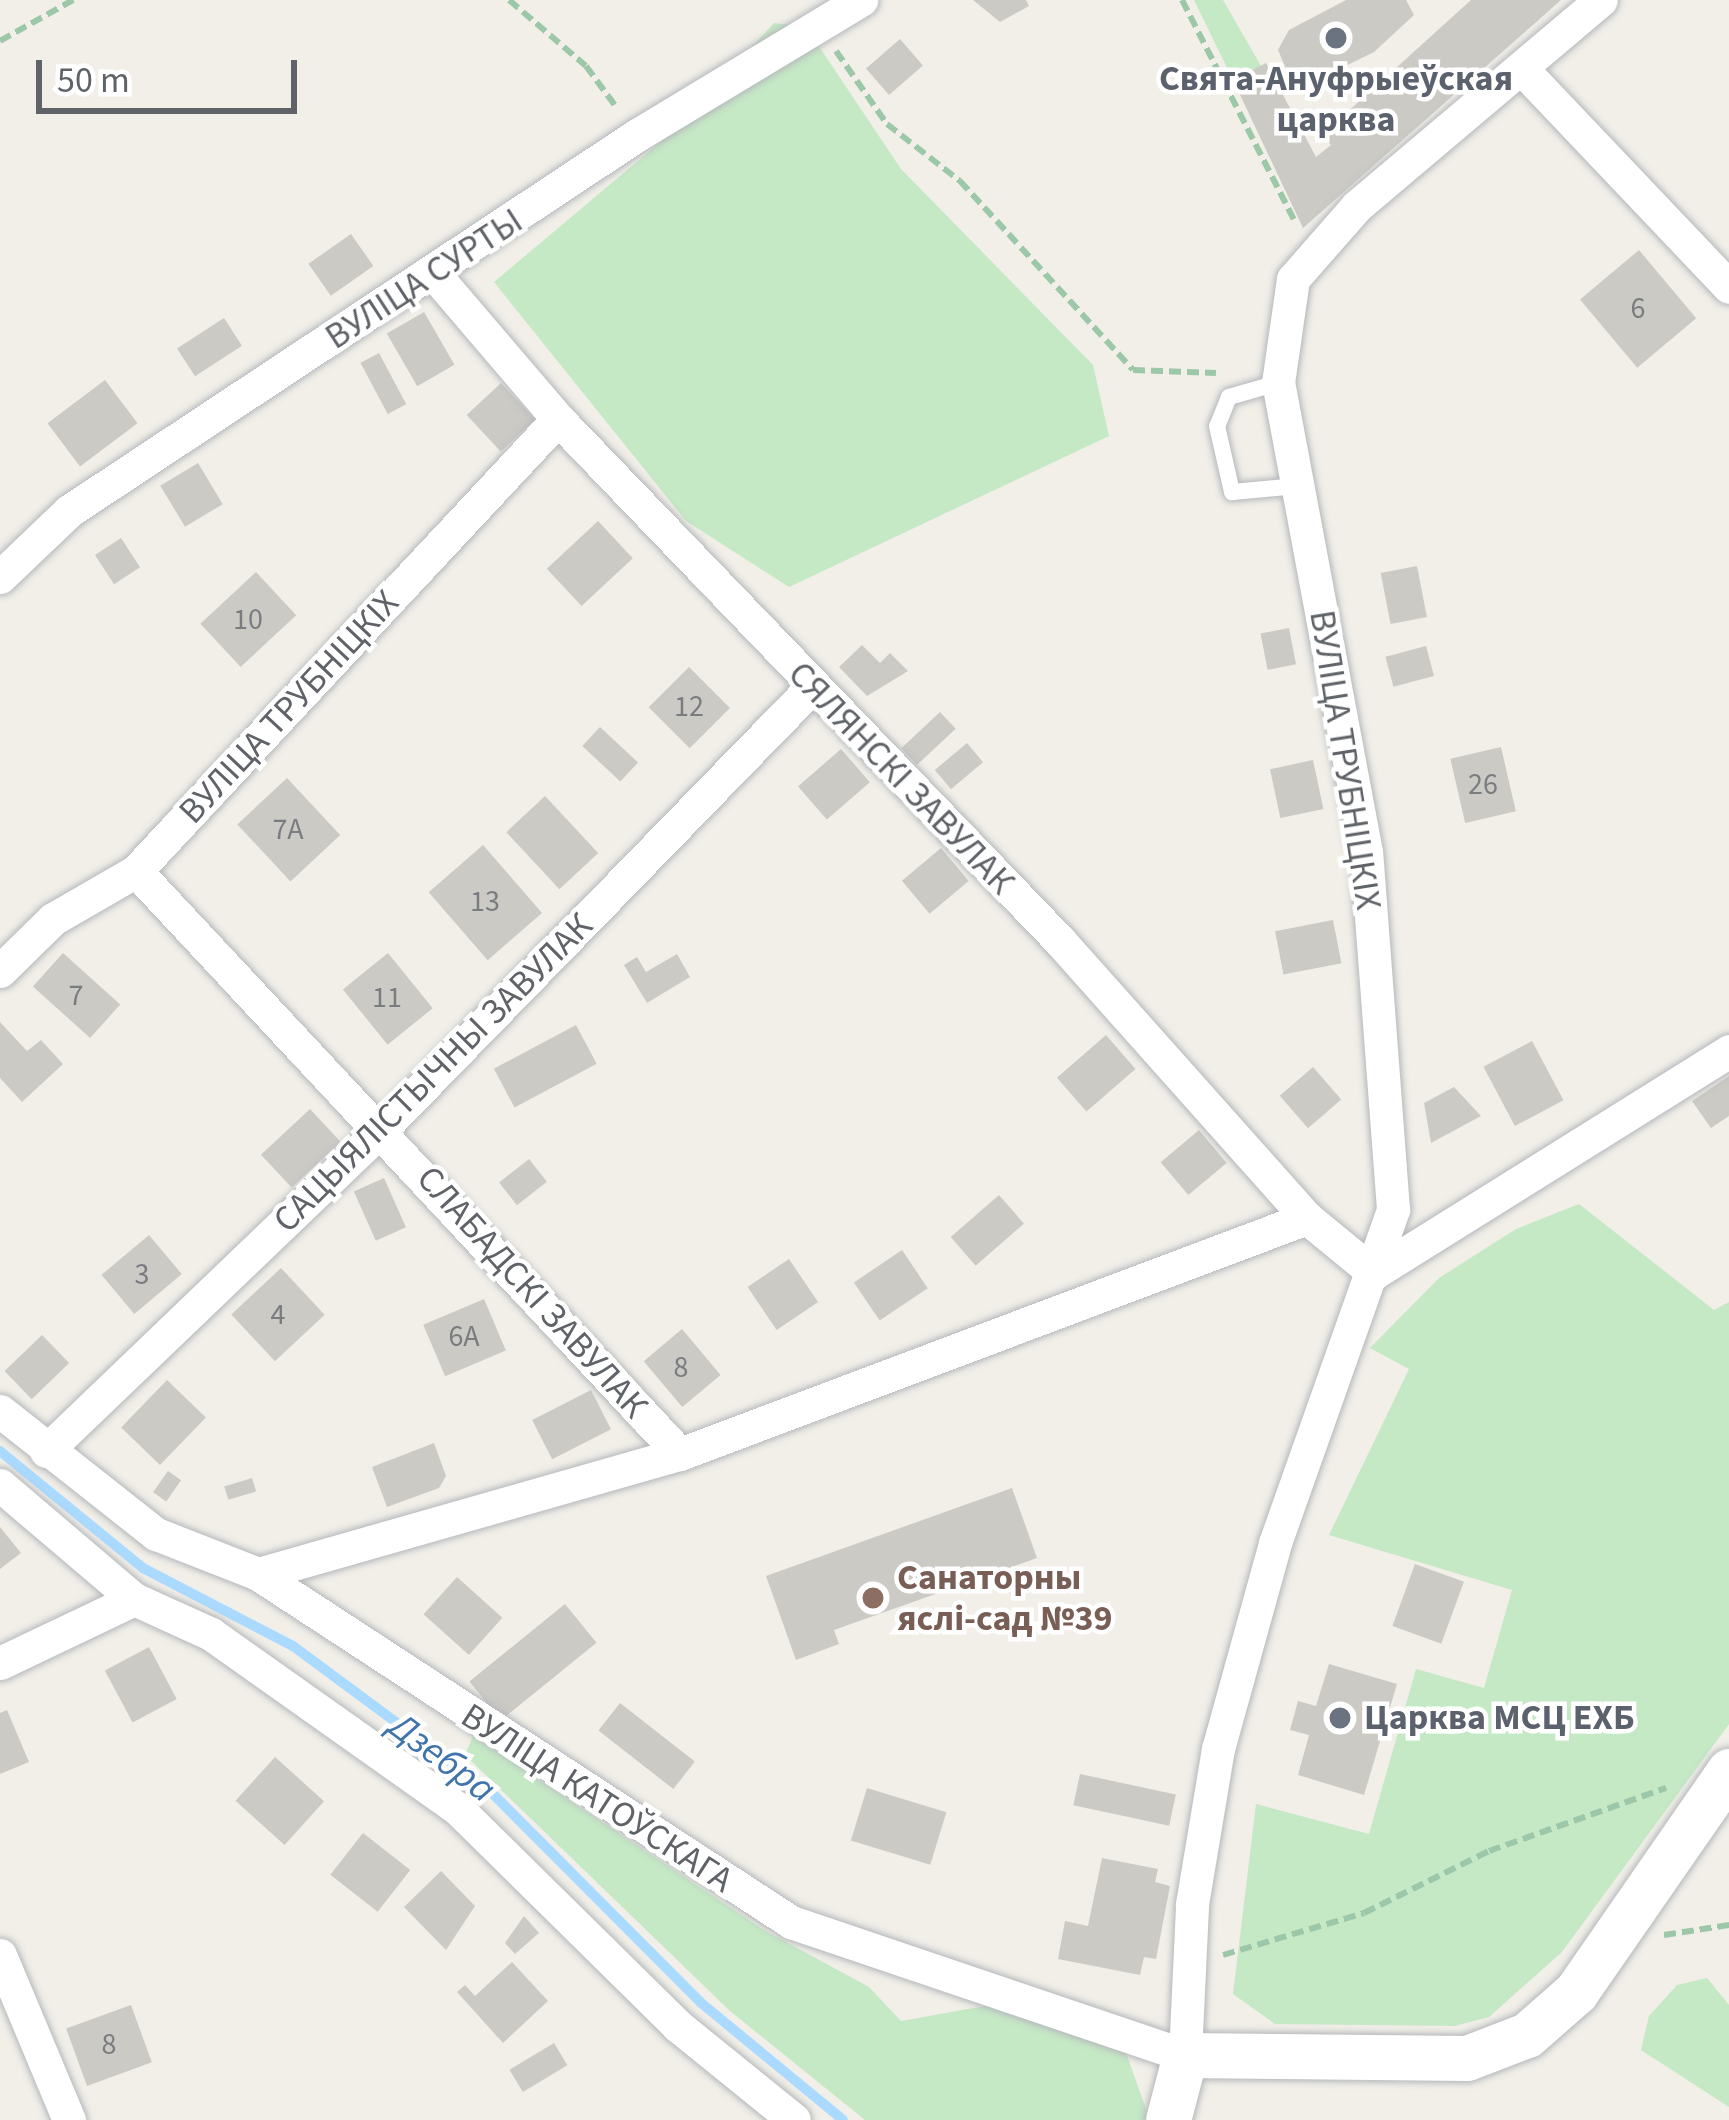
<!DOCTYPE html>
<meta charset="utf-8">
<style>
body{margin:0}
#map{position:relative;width:1729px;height:2120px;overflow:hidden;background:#f1efe8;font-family:"Source Sans 3",sans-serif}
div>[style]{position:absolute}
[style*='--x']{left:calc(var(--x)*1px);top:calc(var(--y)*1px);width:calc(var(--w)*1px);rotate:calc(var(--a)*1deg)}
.green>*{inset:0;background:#c5e8c5}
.stream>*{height:10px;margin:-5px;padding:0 5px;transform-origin:5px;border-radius:5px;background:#aadaff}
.building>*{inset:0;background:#cccac5;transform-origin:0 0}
.path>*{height:6px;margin-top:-3px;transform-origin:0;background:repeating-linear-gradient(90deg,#9cc7a9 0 12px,transparent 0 18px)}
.roads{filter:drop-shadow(0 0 3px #b5b8bc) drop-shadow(0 0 3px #b5b8bc)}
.lane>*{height:16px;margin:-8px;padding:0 8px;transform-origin:8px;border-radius:8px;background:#fff}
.street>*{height:33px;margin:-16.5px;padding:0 16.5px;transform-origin:16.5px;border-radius:16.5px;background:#fff}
.secondary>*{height:45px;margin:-22.5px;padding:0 22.5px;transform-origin:22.5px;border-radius:22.5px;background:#fff}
.dots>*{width:33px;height:33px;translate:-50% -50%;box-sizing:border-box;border:6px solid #fff;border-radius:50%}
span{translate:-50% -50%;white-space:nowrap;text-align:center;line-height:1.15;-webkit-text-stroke:9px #fff;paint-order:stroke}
.number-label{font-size:30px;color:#7a7d7f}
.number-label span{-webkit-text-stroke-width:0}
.worship-label{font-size:36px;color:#5b616d;font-weight:700}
.left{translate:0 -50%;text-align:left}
.street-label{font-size:36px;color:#5f6368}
.education-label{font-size:36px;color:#785e54;font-weight:700}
.water-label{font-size:39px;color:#4174aa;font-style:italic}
.scale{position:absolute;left:36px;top:60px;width:261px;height:54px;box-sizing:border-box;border:6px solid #5f6368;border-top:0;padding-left:15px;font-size:36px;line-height:42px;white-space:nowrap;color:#5f6368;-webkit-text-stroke:9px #fff;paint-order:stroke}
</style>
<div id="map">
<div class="green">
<div style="clip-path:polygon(1194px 0,1223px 0,1261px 66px,1233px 80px)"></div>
<div style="clip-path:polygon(774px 23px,806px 27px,901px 169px,1093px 365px,1109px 436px,789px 587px,686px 521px,494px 282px,676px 129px)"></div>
<div style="clip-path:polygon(1579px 1204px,1714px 1310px,1729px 1302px,1729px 1724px,1562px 1952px,1489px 2017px,1455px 2026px,1275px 2024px,1233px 1994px,1256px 1804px,1369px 1834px,1416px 1669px,1484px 1688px,1512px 1590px,1329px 1535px,1409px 1369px,1370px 1348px,1439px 1278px,1516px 1229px)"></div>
<div style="clip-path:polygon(473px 1736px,764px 1930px,869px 1987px,901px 2021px,1002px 2003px,1107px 2040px,1126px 2053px,1150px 2120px,865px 2120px,730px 2011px,465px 1755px)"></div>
<div style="clip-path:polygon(1707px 1978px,1729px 2005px,1729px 2107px,1641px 2050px,1649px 2016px,1677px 1985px)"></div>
</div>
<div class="stream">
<div style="--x:0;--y:1451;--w:185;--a:39.3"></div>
<div style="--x:143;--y:1568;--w:169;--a:27.5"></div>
<div style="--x:293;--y:1646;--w:247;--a:36.5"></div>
<div style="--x:492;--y:1793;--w:295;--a:45.1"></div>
<div style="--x:700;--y:2002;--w:185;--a:39.5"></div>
</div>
<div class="building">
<div style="clip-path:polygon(973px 0,1026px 0,1029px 6px,1000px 22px)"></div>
<div style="clip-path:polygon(1346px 0,1406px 0,1414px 15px,1374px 52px,1315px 81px,1289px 76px,1278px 50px,1289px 30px)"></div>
<div style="clip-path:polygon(1471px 0,1561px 0,1303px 228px,1233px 80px,1266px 63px,1316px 157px,1331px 145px,1322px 135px)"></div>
<div style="left:900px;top:39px;width:35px;height:45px;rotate:49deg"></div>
<div style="left:351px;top:234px;width:39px;height:52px;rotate:55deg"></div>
<div style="left:1639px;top:250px;width:89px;height:77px;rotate:50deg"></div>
<div style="left:424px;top:312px;width:61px;height:43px;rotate:60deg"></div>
<div style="left:224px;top:318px;width:33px;height:56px;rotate:57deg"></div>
<div style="left:379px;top:353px;width:58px;height:21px;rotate:62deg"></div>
<div style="left:105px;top:380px;width:54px;height:72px;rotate:53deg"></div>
<div style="left:501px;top:383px;width:50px;height:47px;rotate:47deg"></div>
<div style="left:198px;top:463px;width:48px;height:44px;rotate:59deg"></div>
<div style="left:598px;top:521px;width:51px;height:70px;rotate:47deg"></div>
<div style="left:121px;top:538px;width:35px;height:31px;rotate:57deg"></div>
<div style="left:1417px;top:566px;width:52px;height:37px;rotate:79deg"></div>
<div style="left:256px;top:572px;width:59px;height:76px;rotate:47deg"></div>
<div style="left:1289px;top:628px;width:37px;height:29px;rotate:79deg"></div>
<div style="clip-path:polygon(862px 645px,880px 663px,890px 653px,908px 671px,867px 696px,839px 667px)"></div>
<div style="left:1426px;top:646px;width:31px;height:42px;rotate:75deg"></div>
<div style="left:689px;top:667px;width:58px;height:57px;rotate:45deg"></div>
<div style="left:940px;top:712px;width:23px;height:53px;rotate:47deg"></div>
<div style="left:600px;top:727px;width:52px;height:26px;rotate:43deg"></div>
<div style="left:967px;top:743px;width:25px;height:42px;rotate:50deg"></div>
<div style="left:1501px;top:747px;width:66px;height:52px;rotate:77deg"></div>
<div style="left:841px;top:749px;width:44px;height:57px;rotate:49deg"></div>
<div style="left:1313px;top:760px;width:50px;height:44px;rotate:78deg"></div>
<div style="left:287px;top:778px;width:78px;height:68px;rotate:47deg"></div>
<div style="left:545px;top:796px;width:78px;height:53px;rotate:47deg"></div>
<div style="left:483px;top:845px;width:90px;height:72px;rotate:49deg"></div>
<div style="left:941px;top:848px;width:43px;height:51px;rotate:50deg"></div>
<div style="left:1333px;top:920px;width:44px;height:59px;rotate:79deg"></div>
<div style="left:63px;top:953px;width:77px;height:45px;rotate:42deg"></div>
<div style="left:388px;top:953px;width:71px;height:58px;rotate:51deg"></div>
<div style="clip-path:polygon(677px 954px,690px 977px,647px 1003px,624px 965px,637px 957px,646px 972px)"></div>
<div style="clip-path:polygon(0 1022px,27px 1051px,41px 1040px,63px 1064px,22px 1102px,0 1078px)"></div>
<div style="left:576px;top:1025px;width:44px;height:93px;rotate:62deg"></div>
<div style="left:1106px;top:1035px;width:45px;height:65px;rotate:49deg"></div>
<div style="left:1532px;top:1041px;width:67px;height:55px;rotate:62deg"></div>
<div style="left:1313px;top:1067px;width:43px;height:44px;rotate:49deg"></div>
<div style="clip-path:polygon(1729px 1076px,1729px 1116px,1711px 1128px,1692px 1101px)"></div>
<div style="clip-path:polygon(1454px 1087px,1481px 1116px,1431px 1143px,1424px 1103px)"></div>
<div style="left:310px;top:1109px;width:45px;height:67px;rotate:47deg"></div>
<div style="left:1199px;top:1130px;width:43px;height:50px;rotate:50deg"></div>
<div style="left:529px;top:1159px;width:29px;height:38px;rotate:52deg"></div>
<div style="left:384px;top:1178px;width:54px;height:33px;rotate:66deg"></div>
<div style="left:999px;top:1195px;width:38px;height:64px;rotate:49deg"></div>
<div style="left:149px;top:1235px;width:51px;height:62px;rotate:50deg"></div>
<div style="left:902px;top:1250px;width:46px;height:58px;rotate:56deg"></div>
<div style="left:789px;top:1259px;width:52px;height:50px;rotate:56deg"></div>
<div style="left:281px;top:1268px;width:64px;height:68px;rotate:47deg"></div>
<div style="left:484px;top:1299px;width:56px;height:66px;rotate:67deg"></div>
<div style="left:682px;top:1329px;width:60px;height:50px;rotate:50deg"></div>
<div style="left:42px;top:1335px;width:39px;height:52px;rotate:46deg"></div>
<div style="left:167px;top:1380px;width:54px;height:66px;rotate:44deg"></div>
<div style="left:591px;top:1390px;width:44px;height:66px;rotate:63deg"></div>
<div style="clip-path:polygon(434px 1443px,446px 1476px,439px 1488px,387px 1507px,372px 1467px)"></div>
<div style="left:168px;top:1471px;width:16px;height:26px;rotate:35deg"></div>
<div style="left:252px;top:1478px;width:14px;height:29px;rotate:73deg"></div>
<div style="clip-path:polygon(1012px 1488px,1037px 1558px,834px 1630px,839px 1644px,796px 1660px,766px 1576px)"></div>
<div style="clip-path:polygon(0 1527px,21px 1553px,0 1569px)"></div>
<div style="left:1415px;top:1564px;width:52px;height:66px;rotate:20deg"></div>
<div style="left:457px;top:1577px;width:61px;height:50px;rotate:42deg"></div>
<div style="left:565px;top:1604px;width:50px;height:123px;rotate:51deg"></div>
<div style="left:149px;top:1647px;width:59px;height:50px;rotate:62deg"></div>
<div style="clip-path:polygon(1329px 1664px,1397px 1684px,1364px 1795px,1298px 1775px,1309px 1735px,1290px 1730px,1298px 1701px,1316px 1706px)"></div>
<div style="left:620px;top:1703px;width:95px;height:35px;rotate:38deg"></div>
<div style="clip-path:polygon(7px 1710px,29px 1762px,0 1774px,0 1713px)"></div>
<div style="left:275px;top:1757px;width:66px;height:59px;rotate:42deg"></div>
<div style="left:1080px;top:1774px;width:98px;height:32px;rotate:12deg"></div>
<div style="left:867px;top:1788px;width:83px;height:55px;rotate:17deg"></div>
<div style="left:363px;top:1833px;width:60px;height:53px;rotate:38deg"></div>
<div style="clip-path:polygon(1102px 1858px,1158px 1869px,1155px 1882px,1170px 1886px,1156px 1959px,1144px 1957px,1140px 1975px,1058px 1959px,1065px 1921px,1088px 1926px)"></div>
<div style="clip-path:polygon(441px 1871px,475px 1906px,446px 1950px,404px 1907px)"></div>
<div style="clip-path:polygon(524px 1916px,539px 1933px,515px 1954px,505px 1943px)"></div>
<div style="clip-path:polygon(512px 1962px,548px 2001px,503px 2043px,457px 1992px,465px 1985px,475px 1996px)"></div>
<div style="left:131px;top:2005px;width:61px;height:69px;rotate:70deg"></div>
<div style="left:554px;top:2043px;width:26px;height:52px;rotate:59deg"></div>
</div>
<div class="path">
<div style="--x:509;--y:0;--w:101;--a:40.6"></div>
<div style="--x:586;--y:66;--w:52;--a:53.6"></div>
<div style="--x:1182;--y:0;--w:251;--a:63"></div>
<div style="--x:0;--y:41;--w:84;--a:-29.3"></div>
<div style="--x:836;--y:51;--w:89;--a:55.1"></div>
<div style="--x:887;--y:124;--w:93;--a:38"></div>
<div style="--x:960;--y:181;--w:256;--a:47.5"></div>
<div style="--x:1133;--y:370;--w:83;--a:2.1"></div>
<div style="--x:1664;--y:1935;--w:66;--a:-8.7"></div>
<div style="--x:1223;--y:1955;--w:147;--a:-16.6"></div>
<div style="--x:1364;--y:1913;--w:140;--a:-26.4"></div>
<div style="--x:1489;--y:1851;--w:188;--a:-19.6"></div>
</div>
<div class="roads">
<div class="lane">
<div style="--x:1278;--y:383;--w:51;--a:164.1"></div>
<div style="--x:1229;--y:397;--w:31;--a:112"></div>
<div style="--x:1217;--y:426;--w:68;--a:77.2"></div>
<div style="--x:1232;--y:492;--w:66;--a:-5.2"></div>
</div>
<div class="street">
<div style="--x:1525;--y:72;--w:296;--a:46.5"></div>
<div style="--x:435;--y:275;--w:189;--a:49.5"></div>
<div style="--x:558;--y:419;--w:724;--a:46.12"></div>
<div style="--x:1060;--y:941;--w:371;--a:48.3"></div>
<div style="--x:1307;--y:1218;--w:87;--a:39.4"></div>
<div style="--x:0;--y:577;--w:95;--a:-43.7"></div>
<div style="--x:69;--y:511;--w:681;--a:-33.5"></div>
<div style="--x:637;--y:135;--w:262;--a:-31.1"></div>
<div style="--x:136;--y:871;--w:797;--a:46.98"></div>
<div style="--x:0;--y:971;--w:74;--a:-44.5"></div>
<div style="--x:53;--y:919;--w:96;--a:-30"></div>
<div style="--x:136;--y:871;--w:618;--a:-46.97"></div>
<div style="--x:1374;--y:1273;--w:419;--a:-32"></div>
<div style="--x:0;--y:1411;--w:199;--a:38.3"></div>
<div style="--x:156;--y:1534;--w:110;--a:21.4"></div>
<div style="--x:258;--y:1574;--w:637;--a:33.14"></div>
<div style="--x:791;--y:1922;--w:416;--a:18.7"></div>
<div style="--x:1185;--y:2055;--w:151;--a:-87.3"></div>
<div style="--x:1192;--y:1904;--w:157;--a:-80.5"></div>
<div style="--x:1218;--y:1749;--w:214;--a:-74.5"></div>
<div style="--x:1275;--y:1543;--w:354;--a:-70.5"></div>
<div style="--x:1393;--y:1209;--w:358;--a:-94.3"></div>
<div style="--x:1366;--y:852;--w:477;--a:-100.6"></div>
<div style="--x:1278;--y:383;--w:105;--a:-81.8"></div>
<div style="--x:1293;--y:279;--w:97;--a:-48.8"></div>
<div style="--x:1357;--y:206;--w:319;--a:-40.2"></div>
<div style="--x:46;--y:1451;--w:465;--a:-43.8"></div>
<div style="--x:382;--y:1129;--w:617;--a:-45.79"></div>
<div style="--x:0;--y:1485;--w:176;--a:40.4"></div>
<div style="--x:134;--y:1599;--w:85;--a:24.4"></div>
<div style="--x:211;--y:1634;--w:301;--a:35.3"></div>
<div style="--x:457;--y:1808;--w:310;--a:44.6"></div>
<div style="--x:678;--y:2026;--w:149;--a:39"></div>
<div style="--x:258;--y:1574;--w:439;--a:-15.9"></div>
<div style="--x:680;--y:1454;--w:670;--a:-20.63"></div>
<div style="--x:0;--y:1663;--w:148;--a:-25.5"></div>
<div style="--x:0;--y:1955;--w:179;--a:67.3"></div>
</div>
<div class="secondary">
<div style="--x:1168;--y:2120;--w:67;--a:-75.3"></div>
<div style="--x:1185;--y:2055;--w:282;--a:0.6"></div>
<div style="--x:1467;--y:2058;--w:64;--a:-21"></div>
<div style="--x:1527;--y:2035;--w:65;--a:-41.3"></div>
<div style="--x:1576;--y:1992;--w:269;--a:-55.3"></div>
</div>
</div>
<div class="dots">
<div style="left:1336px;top:38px;background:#6b7280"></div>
<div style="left:873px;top:1598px;background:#8d6e63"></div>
<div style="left:1340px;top:1718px;background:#6b7280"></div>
</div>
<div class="number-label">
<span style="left:1638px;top:309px">6</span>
<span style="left:248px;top:620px">10</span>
<span style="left:689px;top:707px">12</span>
<span style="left:1483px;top:785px">26</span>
<span style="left:288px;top:830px">7А</span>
<span style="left:485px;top:902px">13</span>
<span style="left:76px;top:996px">7</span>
<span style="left:387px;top:998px">11</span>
<span style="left:142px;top:1275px">3</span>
<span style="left:278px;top:1315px">4</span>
<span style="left:464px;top:1337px">6А</span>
<span style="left:681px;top:1368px">8</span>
<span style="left:109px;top:2045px">8</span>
</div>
<div class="worship-label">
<span style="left:1336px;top:99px">Свята-Ануфрыеўская<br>царква</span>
<span class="left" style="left:1364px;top:1718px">Царква МСЦ ЕХБ</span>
</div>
<div class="street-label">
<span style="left:424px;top:279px;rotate:-33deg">ВУЛІЦА СУРТЫ</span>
<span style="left:289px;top:707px;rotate:-47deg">ВУЛІЦА ТРУБНІЦКІХ</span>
<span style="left:1345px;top:760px;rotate:81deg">ВУЛІЦА ТРУБНІЦКІХ</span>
<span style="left:901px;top:778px;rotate:46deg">СЯЛЯНСКІ ЗАВУЛАК</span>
<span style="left:433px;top:1073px;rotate:-45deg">САЦЫЯЛІСТЫЧНЫ ЗАВУЛАК</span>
<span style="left:532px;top:1292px;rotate:48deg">СЛАБАДСКІ ЗАВУЛАК</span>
<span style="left:597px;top:1798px;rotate:33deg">ВУЛІЦА КАТОЎСКАГА</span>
</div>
<div class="education-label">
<span class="left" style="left:897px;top:1598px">Санаторны<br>яслі-сад №39</span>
</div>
<div class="water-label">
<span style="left:442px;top:1758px;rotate:37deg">Дзебра</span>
</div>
<div class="scale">50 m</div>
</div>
